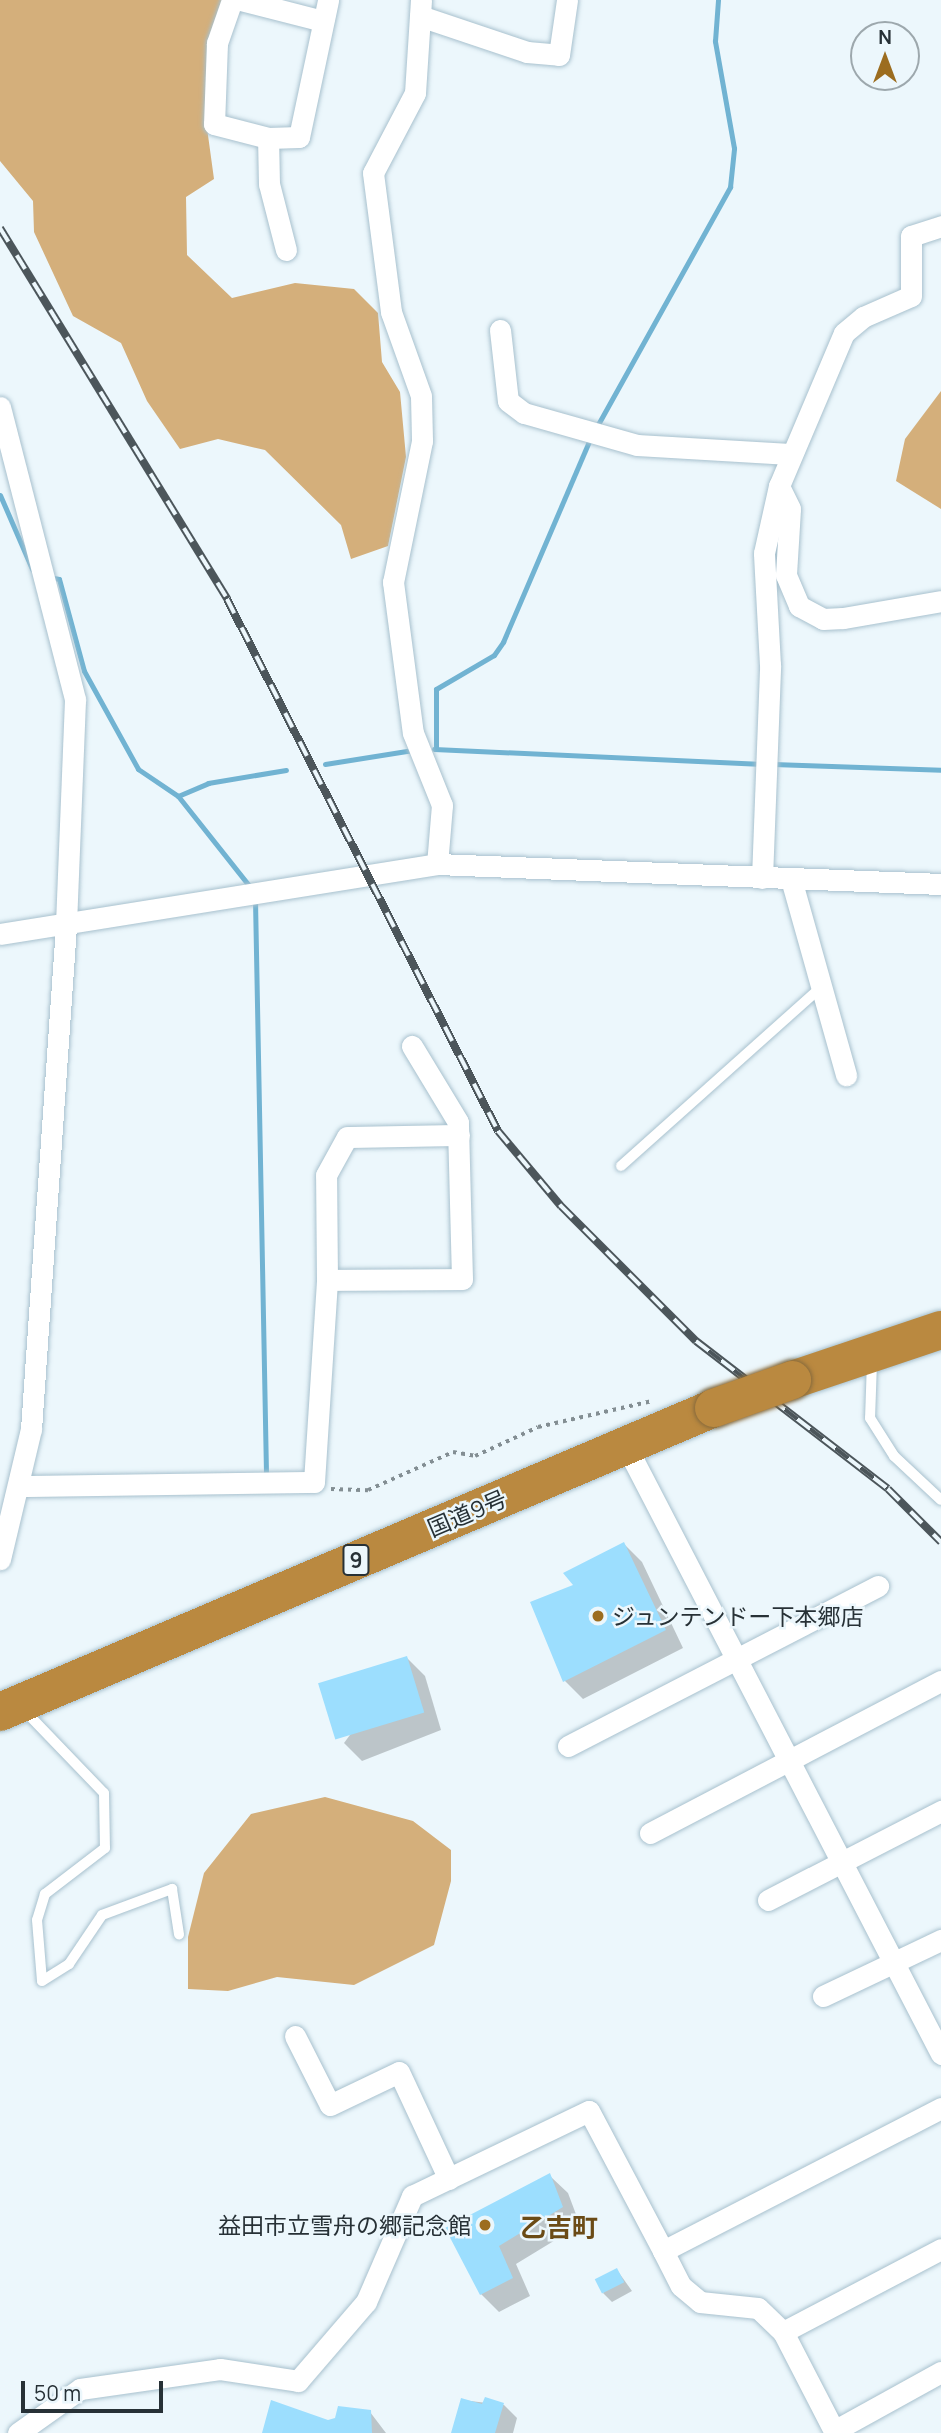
<!DOCTYPE html>
<meta charset="utf-8">
<style>
body{margin:0}
#map{position:relative;width:941px;height:2433px;overflow:hidden;background:#ecf7fc;font-family:Manrope,"Noto Sans JP",sans-serif}
div>[style]{position:absolute}
[style*='--x']{left:calc(var(--x)*1px);top:calc(var(--y)*1px);width:calc(var(--w)*1px);rotate:calc(var(--a)*1deg)}
.forest>*{inset:0;background:#d4af7b}
.shadow>*{inset:0;background:#0003}
.stream>*{height:5px;margin:-2.5px;padding:0 2.5px;transform-origin:2.5px;border-radius:2.5px;background:#71b3d2}
.building>*{inset:0;background:#9cdefe;transform-origin:0 0}
.path>*{height:3.5px;margin-top:-1.75px;transform-origin:0;background:repeating-linear-gradient(90deg,#838e93 0 3.5px,transparent 0 8.5px)}
.roads{filter:drop-shadow(0 0 2px #a8c1ce) drop-shadow(0 0 2px #a8c1ce)}
.lane>*{height:10px;margin:-5px;padding:0 5px;transform-origin:5px;border-radius:5px;background:#fff}
.street>*{height:21px;margin:-10.5px;padding:0 10.5px;transform-origin:10.5px;border-radius:10.5px;background:#fff}
.highway>*{height:38px;margin:-19px;padding:0 19px;transform-origin:19px;border-radius:19px;background:#ba8940}
.rail>*{height:8px;margin-top:-4px;transform-origin:0;background:repeating-linear-gradient(90deg,#ecf7fc 0 16px,#4c565b 0 32px);box-sizing:border-box;border-block:2px solid #4c565b}
.bridges{filter:drop-shadow(0 0 2px #876a3c) drop-shadow(0 0 2px #876a3c)}
.highway-bridge>*{height:38px;margin:-19px;padding:0 19px;transform-origin:19px;border-radius:19px;background:#ba8940}
.dots>*{width:19px;height:19px;translate:-50% -50%;box-sizing:border-box;border:4px solid #ecf7fc;border-radius:50%}
span{translate:-50% -50%;white-space:nowrap;text-align:center;line-height:1.15;-webkit-text-stroke:5px #ecf7fc;paint-order:stroke}
.shield-label span{padding:2px 5px;background:#ecf7fc;border:2px solid;border-radius:5px;-webkit-text-stroke-width:0}
.shield-label{font-size:21px;color:#273136;font-weight:700}
.street-label{font-size:23px;color:#273136}
.poi-label{font-size:23px;color:#273136}
.left{translate:0 -50%;text-align:left}
.right{translate:-100% -50%;text-align:right}
.quarter-label{font-size:26px;color:#6b4b16;font-weight:700}
.north{position:absolute;left:850px;top:21px;width:70px;height:70px;box-sizing:border-box;background:#ecf7fc;border:2px solid #9da8ad;border-radius:50%;rotate:0deg;font-size:19px;font-weight:700;line-height:28px;text-align:center;color:#273136}
.north::after{content:'';display:block;margin:auto;width:24px;height:32px;background:#9c6d1f;clip-path:polygon(50% 0,100% 100%,50% 72%,0 100%)}
.scale{position:absolute;left:21px;top:2381px;width:142px;height:32px;box-sizing:border-box;border:4px solid #273136;border-top:0;padding-left:9px;font-size:21px;line-height:24px;white-space:nowrap;color:#273136;-webkit-text-stroke:5px #ecf7fc;paint-order:stroke}
</style>
<div id="map">
<div class="forest">
<div style="clip-path:polygon(0 0,224px 0,207px 128px,214px 179px,186px 197px,187px 255px,232px 298px,295px 283px,354px 289px,378px 313px,382px 362px,400px 392px,406px 457px,388px 546px,351px 559px,341px 525px,265px 450px,218px 439px,180px 449px,147px 401px,121px 343px,73px 316px,34px 232px,33px 201px,0 161px)"></div>
<div style="clip-path:polygon(941px 391px,941px 509px,896px 481px,905px 439px)"></div>
<div style="clip-path:polygon(325px 1797px,413px 1821px,451px 1850px,451px 1881px,434px 1945px,354px 1985px,277px 1977px,228px 1991px,188px 1989px,188px 1937px,204px 1873px,251px 1814px)"></div>
</div>
<div class="shadow">
<div style="clip-path:polygon(624px 1544px,642px 1562px,683px 1648px,583px 1699px,565px 1681px,532px 1603px,576px 1586px)"></div>
<div style="clip-path:polygon(407px 1658px,425px 1676px,441px 1730px,362px 1761px,344px 1743px)"></div>
<div style="clip-path:polygon(550px 2176px,568px 2193px,580px 2225px,516px 2264px,530px 2296px,499px 2312px,481px 2294px,447px 2229px)"></div>
<div style="clip-path:polygon(617px 2270px,632px 2291px,612px 2302px,603px 2293px)"></div>
<div style="clip-path:polygon(462px 2400px,504px 2405px,517px 2418px,513px 2433px,453px 2433px)"></div>
<div style="clip-path:polygon(370px 2412px,386px 2433px,264px 2433px,327px 2422px)"></div>
</div>
<div class="stream">
<div style="--x:596;--y:428;--w:276;--a:-60.9"></div>
<div style="--x:730;--y:187;--w:39;--a:-84"></div>
<div style="--x:734;--y:148;--w:109;--a:-100.1"></div>
<div style="--x:715;--y:41;--w:41;--a:-85.8"></div>
<div style="--x:0;--y:495;--w:81;--a:66.6"></div>
<div style="--x:49;--y:577;--w:10;--a:11"></div>
<div style="--x:59;--y:579;--w:95;--a:74.8"></div>
<div style="--x:84;--y:671;--w:112;--a:61.1"></div>
<div style="--x:138;--y:769;--w:48;--a:34"></div>
<div style="--x:178;--y:796;--w:116;--a:51.6"></div>
<div style="--x:434;--y:749;--w:329;--a:2.6"></div>
<div style="--x:436;--y:749;--w:60;--a:-90"></div>
<div style="--x:436;--y:689;--w:67;--a:-30.4"></div>
<div style="--x:494;--y:655;--w:16;--a:-55"></div>
<div style="--x:503;--y:642;--w:223;--a:-66.8"></div>
<div style="--x:325;--y:764;--w:89;--a:-9"></div>
<div style="--x:773;--y:764;--w:168;--a:2"></div>
<div style="--x:178;--y:796;--w:33;--a:-23"></div>
<div style="--x:208;--y:783;--w:79;--a:-9.5"></div>
<div style="--x:255;--y:900;--w:573;--a:88.9"></div>
</div>
<div class="building">
<div style="clip-path:polygon(624px 1542px,666px 1630px,563px 1682px,530px 1602px,573px 1585px,563px 1573px)"></div>
<div style="left:407px;top:1656px;width:59px;height:93px;rotate:73deg"></div>
<div style="clip-path:polygon(550px 2173px,563px 2207px,499px 2246px,513px 2278px,480px 2295px,445px 2228px)"></div>
<div style="left:617px;top:2268px;width:16px;height:25px;rotate:63deg"></div>
<div style="clip-path:polygon(485px 2397px,504px 2403px,495px 2433px,451px 2433px,461px 2398px,482px 2404px)"></div>
<div style="clip-path:polygon(271px 2400px,328px 2420px,335px 2418px,338px 2406px,371px 2410px,372px 2433px,262px 2433px)"></div>
</div>
<div class="path">
<div style="--x:331;--y:1489;--w:37;--a:2"></div>
<div style="--x:368;--y:1490;--w:93;--a:-24.1"></div>
<div style="--x:453;--y:1452;--w:22;--a:10"></div>
<div style="--x:475;--y:1456;--w:69;--a:-24.7"></div>
<div style="--x:538;--y:1427;--w:117;--a:-12.8"></div>
</div>
<div class="roads">
<div class="lane">
<div style="--x:621;--y:1166;--w:267;--a:-41.8"></div>
<div style="--x:872;--y:1362;--w:56;--a:92"></div>
<div style="--x:870;--y:1418;--w:45;--a:57.7"></div>
<div style="--x:894;--y:1456;--w:64;--a:43.1"></div>
<div style="--x:24;--y:1710;--w:115;--a:46.1"></div>
<div style="--x:104;--y:1793;--w:55;--a:89"></div>
<div style="--x:105;--y:1848;--w:76;--a:142.5"></div>
<div style="--x:45;--y:1894;--w:27;--a:107"></div>
<div style="--x:37;--y:1920;--w:61;--a:85.3"></div>
<div style="--x:42;--y:1981;--w:32;--a:-32"></div>
<div style="--x:69;--y:1964;--w:59;--a:-56"></div>
<div style="--x:102;--y:1915;--w:75;--a:-20.4"></div>
<div style="--x:172;--y:1889;--w:46;--a:81.2"></div>
</div>
<div class="street">
<div style="--x:232;--y:0;--w:46;--a:109.2"></div>
<div style="--x:217;--y:43;--w:81;--a:92.1"></div>
<div style="--x:214;--y:124;--w:56;--a:14.5"></div>
<div style="--x:241;--y:0;--w:85;--a:14.4"></div>
<div style="--x:421;--y:0;--w:93;--a:93.7"></div>
<div style="--x:415;--y:93;--w:90;--a:117.7"></div>
<div style="--x:373;--y:173;--w:140;--a:82.6"></div>
<div style="--x:391;--y:312;--w:89;--a:70.3"></div>
<div style="--x:421;--y:396;--w:45;--a:88.7"></div>
<div style="--x:422;--y:441;--w:144;--a:101.6"></div>
<div style="--x:393;--y:582;--w:152;--a:82.5"></div>
<div style="--x:413;--y:733;--w:78;--a:68.1"></div>
<div style="--x:442;--y:805;--w:59;--a:94.8"></div>
<div style="--x:420;--y:16;--w:113;--a:18.6"></div>
<div style="--x:527;--y:52;--w:32;--a:5"></div>
<div style="--x:559;--y:55;--w:56;--a:-81.7"></div>
<div style="--x:286;--y:250;--w:68;--a:-104.4"></div>
<div style="--x:269;--y:184;--w:46;--a:-91.2"></div>
<div style="--x:268;--y:138;--w:31;--a:-2"></div>
<div style="--x:299;--y:137;--w:140;--a:-78"></div>
<div style="--x:500;--y:330;--w:71;--a:83.6"></div>
<div style="--x:508;--y:401;--w:20;--a:37"></div>
<div style="--x:524;--y:413;--w:117;--a:15.8"></div>
<div style="--x:637;--y:445;--w:153;--a:3.4"></div>
<div style="--x:0;--y:407;--w:302;--a:75.6"></div>
<div style="--x:75;--y:700;--w:226;--a:92.3"></div>
<div style="--x:66;--y:926;--w:504;--a:93.98"></div>
<div style="--x:31;--y:1429;--w:134;--a:103.4"></div>
<div style="--x:779;--y:486;--w:25;--a:64"></div>
<div style="--x:790;--y:509;--w:66;--a:93.5"></div>
<div style="--x:786;--y:575;--w:34;--a:67"></div>
<div style="--x:799;--y:606;--w:27;--a:28"></div>
<div style="--x:823;--y:619;--w:20;--a:-3"></div>
<div style="--x:843;--y:618;--w:99;--a:-9.8"></div>
<div style="--x:762;--y:878;--w:213;--a:-87.8"></div>
<div style="--x:770;--y:665;--w:112;--a:-93.1"></div>
<div style="--x:764;--y:553;--w:69;--a:-77.4"></div>
<div style="--x:779;--y:486;--w:166;--a:-67"></div>
<div style="--x:844;--y:333;--w:25;--a:-40"></div>
<div style="--x:863;--y:317;--w:52;--a:-23.6"></div>
<div style="--x:911;--y:296;--w:60;--a:-90"></div>
<div style="--x:911;--y:236;--w:32;--a:-18"></div>
<div style="--x:791;--y:879;--w:204;--a:74.3"></div>
<div style="--x:0;--y:934;--w:443;--a:-9.1"></div>
<div style="--x:437;--y:864;--w:504;--a:2.27"></div>
<div style="--x:327;--y:1280;--w:135;--a:-0.4"></div>
<div style="--x:462;--y:1279;--w:157;--a:-91.5"></div>
<div style="--x:458;--y:1122;--w:89;--a:-121.2"></div>
<div style="--x:625;--y:1444;--w:687;--a:62.61"></div>
<div style="--x:21;--y:1486;--w:293;--a:-0.8"></div>
<div style="--x:314;--y:1482;--w:202;--a:-86.3"></div>
<div style="--x:327;--y:1280;--w:105;--a:-90.5"></div>
<div style="--x:326;--y:1175;--w:43;--a:-61.1"></div>
<div style="--x:347;--y:1137;--w:112;--a:-1"></div>
<div style="--x:568;--y:1746;--w:349;--a:-27.3"></div>
<div style="--x:650;--y:1833;--w:328;--a:-27.6"></div>
<div style="--x:768;--y:1900;--w:195;--a:-27.2"></div>
<div style="--x:823;--y:1996;--w:131;--a:-25.4"></div>
<div style="--x:295;--y:2036;--w:77;--a:63.1"></div>
<div style="--x:330;--y:2105;--w:76;--a:-25.6"></div>
<div style="--x:399;--y:2072;--w:118;--a:65"></div>
<div style="--x:663;--y:2251;--w:39;--a:63"></div>
<div style="--x:681;--y:2286;--w:25;--a:40"></div>
<div style="--x:700;--y:2302;--w:58;--a:5.9"></div>
<div style="--x:758;--y:2308;--w:35;--a:44"></div>
<div style="--x:783;--y:2332;--w:111;--a:62.7"></div>
<div style="--x:834;--y:2431;--w:122;--a:-28.9"></div>
<div style="--x:783;--y:2332;--w:178;--a:-27.7"></div>
<div style="--x:18;--y:2433;--w:76;--a:-35.4"></div>
<div style="--x:80;--y:2389;--w:141;--a:-8.1"></div>
<div style="--x:220;--y:2369;--w:79;--a:8.7"></div>
<div style="--x:298;--y:2381;--w:104;--a:-49.3"></div>
<div style="--x:366;--y:2302;--w:116;--a:-66.5"></div>
<div style="--x:412;--y:2196;--w:196;--a:-25.7"></div>
<div style="--x:589;--y:2111;--w:158;--a:62.1"></div>
<div style="--x:663;--y:2251;--w:313;--a:-27.2"></div>
</div>
<div class="highway">
<div style="--x:792;--y:1380;--w:157;--a:-18.6"></div>
<div style="--x:0;--y:1712;--w:776;--a:-23.06"></div>
</div>
</div>
<div class="rail">
<div style="--x:0;--y:228;--w:435;--a:58.5"></div>
<div style="--x:227;--y:599;--w:597;--a:63.01"></div>
<div style="--x:498;--y:1131;--w:98;--a:50"></div>
<div style="--x:561;--y:1206;--w:191;--a:45"></div>
<div style="--x:696;--y:1341;--w:242;--a:37.6"></div>
<div style="--x:888;--y:1489;--w:75;--a:45"></div>
</div>
<div class="bridges">
<div class="highway-bridge">
<div style="--x:714;--y:1408;--w:83;--a:-19.7"></div>
</div>
</div>
<div class="dots">
<div style="left:598px;top:1616px;background:#9c6d1f"></div>
<div style="left:485px;top:2225px;background:#9c6d1f"></div>
</div>
<div class="shield-label">
<span style="left:356px;top:1560px">9</span>
</div>
<div class="street-label">
<span style="left:467px;top:1513px;rotate:-23deg">国道9号</span>
</div>
<div class="poi-label">
<span class="left" style="left:612px;top:1616px">ジュンテンドー下本郷店</span>
<span class="right" style="left:471px;top:2225px">益田市立雪舟の郷記念館</span>
</div>
<div class="quarter-label">
<span style="left:559px;top:2228px">乙吉町</span>
</div>
<div class="north">N</div>
<div class="scale">50 m</div>
</div>
